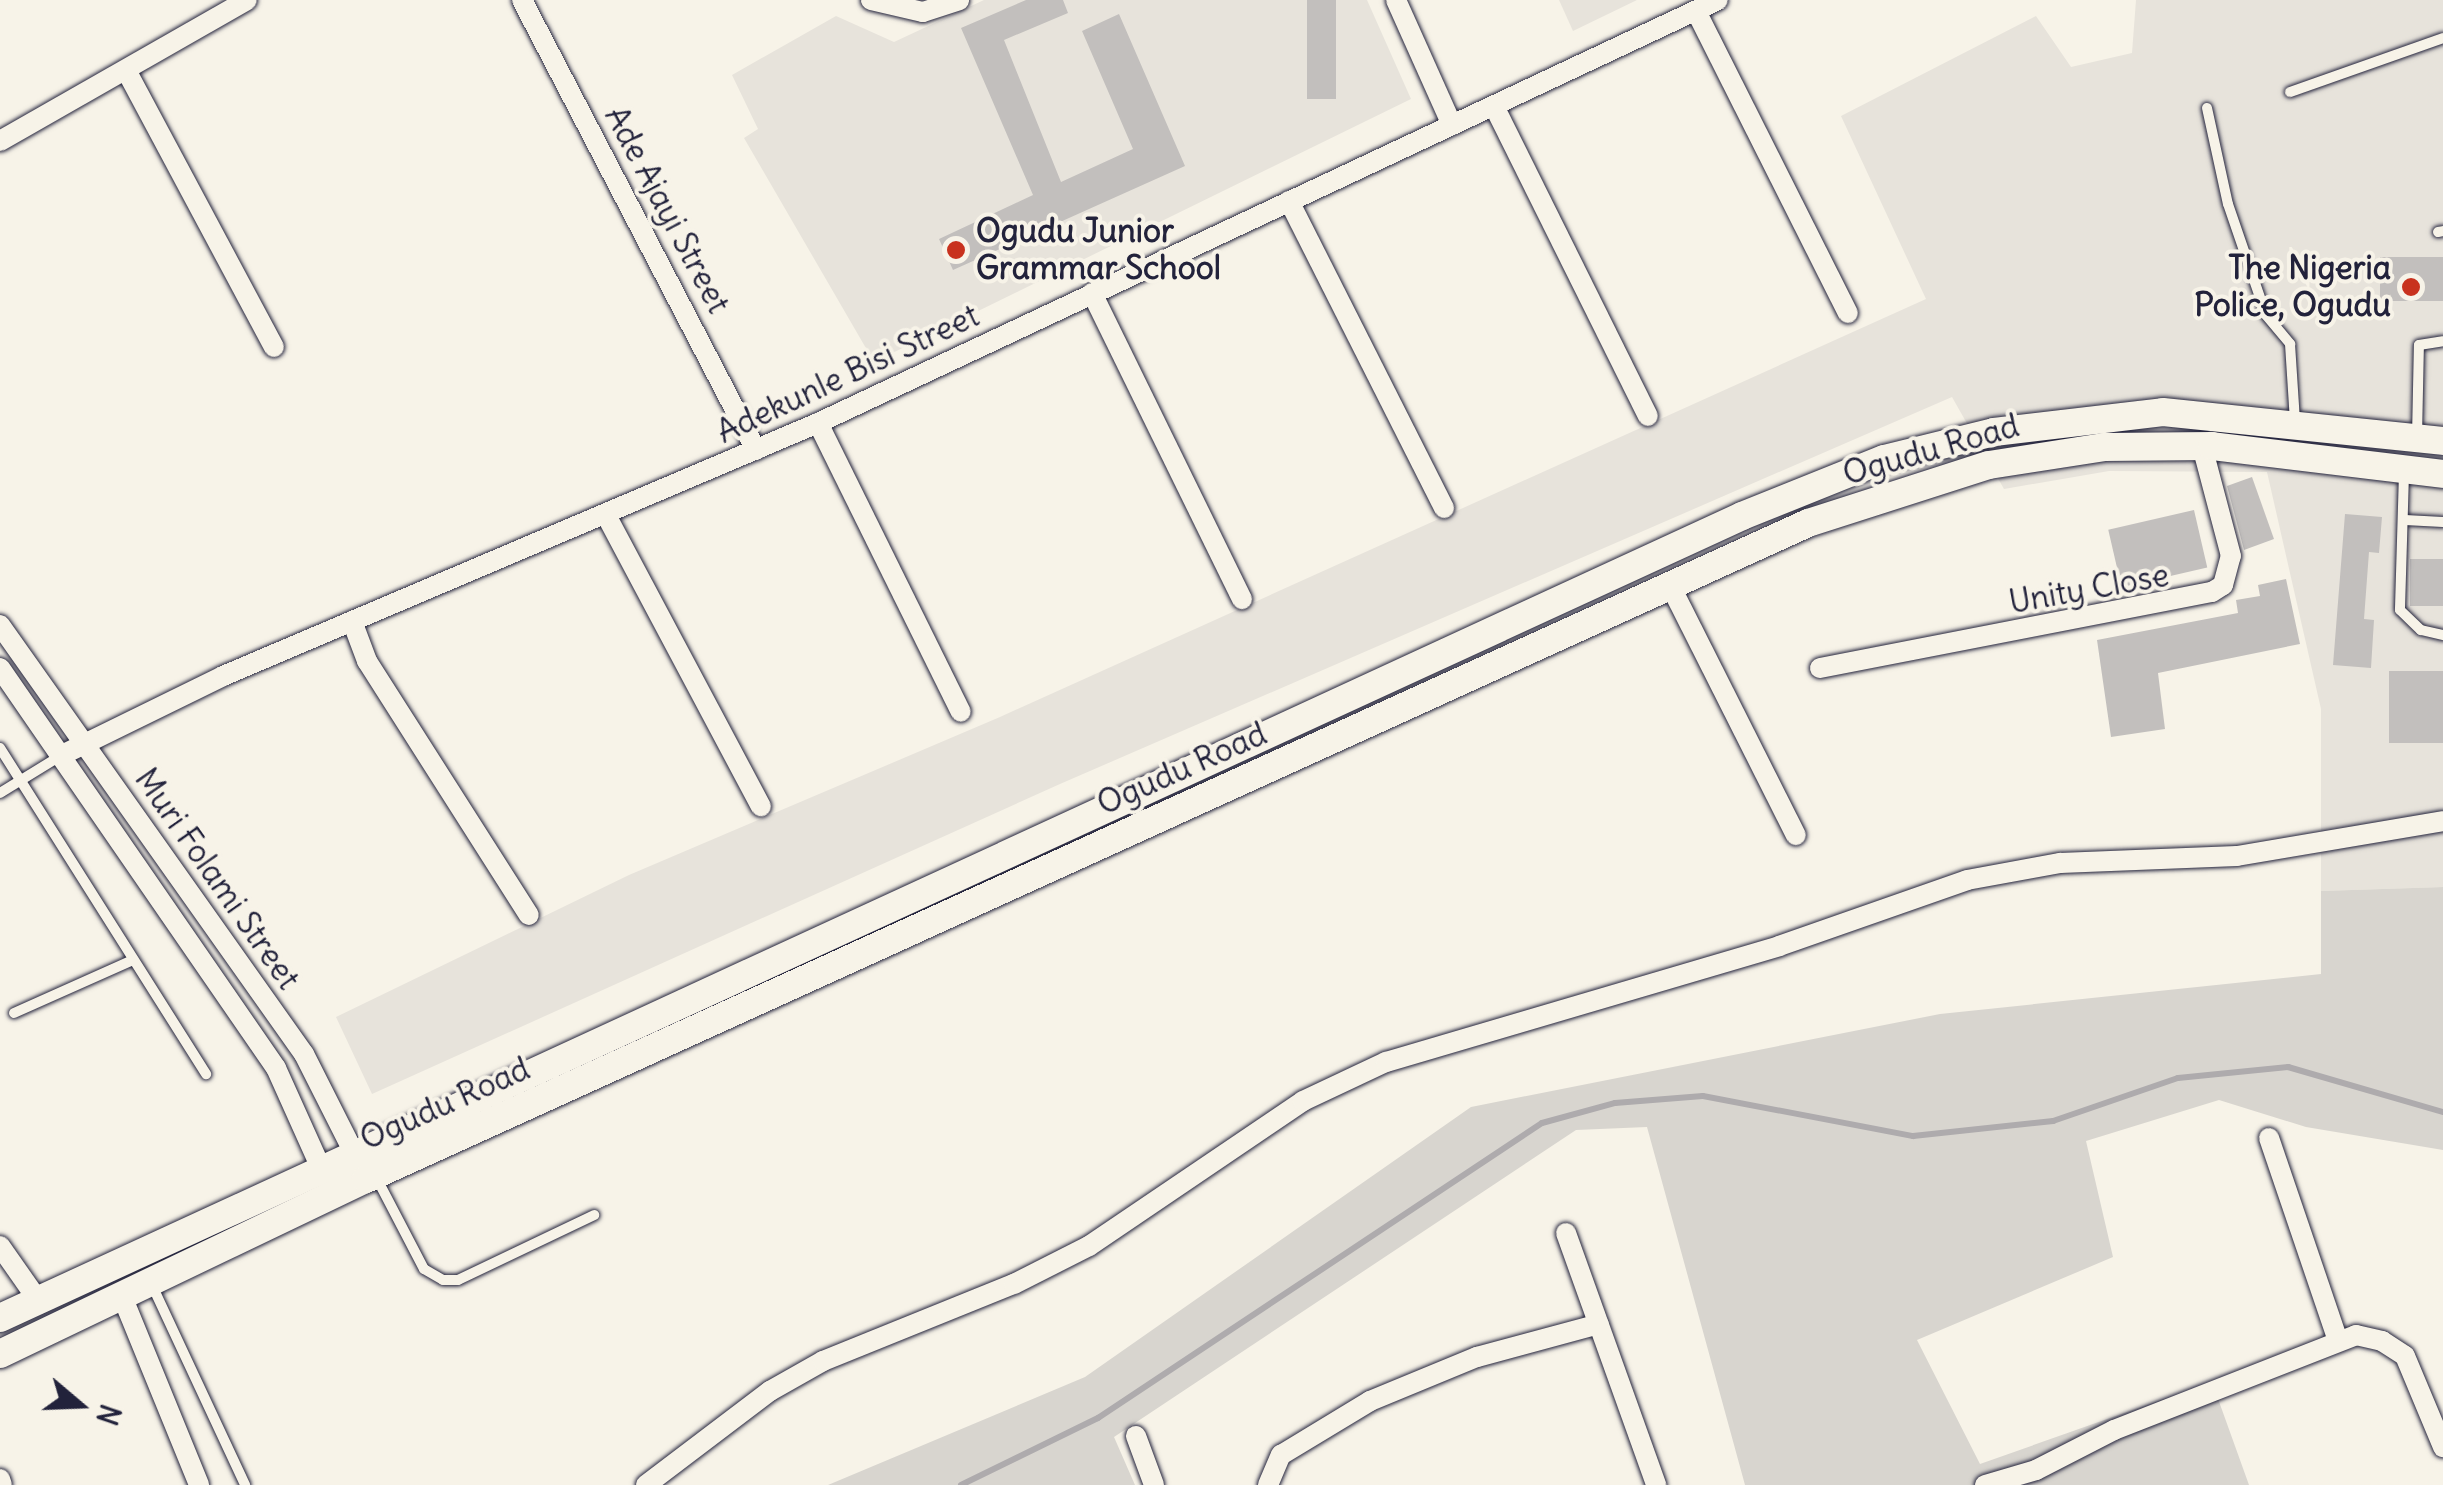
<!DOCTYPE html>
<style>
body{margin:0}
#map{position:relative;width:2443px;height:1485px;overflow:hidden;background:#f7f3e8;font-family:Delius,sans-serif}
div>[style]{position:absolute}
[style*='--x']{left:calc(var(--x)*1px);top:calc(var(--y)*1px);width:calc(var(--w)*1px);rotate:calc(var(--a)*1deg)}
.built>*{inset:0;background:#e7e3db}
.green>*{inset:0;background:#d8d5cf}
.stream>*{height:6px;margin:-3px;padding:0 3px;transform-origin:3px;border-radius:3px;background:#aeabad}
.building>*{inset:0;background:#c2bfbd;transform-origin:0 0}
.roads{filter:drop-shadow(0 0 2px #22223b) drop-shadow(0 0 2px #22223b)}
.service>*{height:10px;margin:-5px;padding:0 5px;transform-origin:5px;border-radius:5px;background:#f7f3e8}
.minor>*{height:20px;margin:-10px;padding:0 10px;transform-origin:10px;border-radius:10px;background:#f7f3e8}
.secondary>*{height:28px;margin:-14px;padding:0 14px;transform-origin:14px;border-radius:14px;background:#f7f3e8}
.dots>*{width:28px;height:28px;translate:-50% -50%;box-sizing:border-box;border:5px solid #f7f3e8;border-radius:50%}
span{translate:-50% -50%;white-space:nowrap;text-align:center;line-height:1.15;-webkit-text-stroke:8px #f7f3e8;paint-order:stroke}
.street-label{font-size:32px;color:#22223b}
.poi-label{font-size:32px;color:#22223b;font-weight:700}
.left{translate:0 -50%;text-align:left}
.right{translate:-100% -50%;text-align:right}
.north{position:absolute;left:30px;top:1355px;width:100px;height:100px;-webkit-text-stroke:8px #f7f3e8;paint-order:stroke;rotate:109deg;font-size:28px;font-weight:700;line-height:40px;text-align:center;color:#22223b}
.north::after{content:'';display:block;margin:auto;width:35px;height:45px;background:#22223b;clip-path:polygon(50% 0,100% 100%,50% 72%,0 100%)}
</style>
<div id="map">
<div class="built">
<div style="clip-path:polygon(984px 0,1367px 0,1411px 99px,874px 362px,744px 138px,758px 129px,732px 75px,836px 16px,894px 42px)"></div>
<div style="clip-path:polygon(1559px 0,1637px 0,1573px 31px)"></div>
<div style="clip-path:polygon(2136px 0,2443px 0,2443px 887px,2321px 891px,2321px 709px,2267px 472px,2109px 471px,2004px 489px,1952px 397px,1060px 784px,372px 1094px,336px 1017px,629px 875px,1000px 717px,1926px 299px,1841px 116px,2036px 16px,2071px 67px,2132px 53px)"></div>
</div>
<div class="green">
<div style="clip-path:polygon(2443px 887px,2443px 1150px,2306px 1127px,2219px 1100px,2086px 1141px,2113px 1257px,1917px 1340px,1980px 1464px,2212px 1382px,2249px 1485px,1745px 1485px,1647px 1127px,1576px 1130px,1114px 1437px,1135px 1485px,828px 1485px,1085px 1377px,1471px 1107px,1940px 1014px,2321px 974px,2321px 891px)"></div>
</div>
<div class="stream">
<div style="--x:961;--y:1485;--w:153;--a:-26.1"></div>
<div style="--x:1098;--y:1418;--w:533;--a:-33.6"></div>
<div style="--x:1542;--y:1123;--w:76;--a:-15.3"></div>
<div style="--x:1615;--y:1103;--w:88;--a:-4.5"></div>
<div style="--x:1703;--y:1096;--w:214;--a:10.8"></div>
<div style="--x:1913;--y:1136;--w:141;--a:-6.1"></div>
<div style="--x:2053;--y:1121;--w:132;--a:-19"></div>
<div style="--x:2178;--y:1078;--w:111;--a:-5.7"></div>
<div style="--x:2288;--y:1067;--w:161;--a:16.2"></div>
</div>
<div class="building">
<div style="clip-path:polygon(1026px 0,1063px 0,1068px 13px,1004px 40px,1061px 182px,1133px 149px,1082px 31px,1119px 14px,1185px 166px,953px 270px,939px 239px,1033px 195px,961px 28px)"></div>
<div style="left:1307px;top:0;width:29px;height:99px"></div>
<div style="left:2443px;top:257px;width:44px;height:63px;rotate:90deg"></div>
<div style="clip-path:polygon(2252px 477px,2274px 539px,2244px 550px,2227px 486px)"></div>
<div style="left:2194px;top:510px;width:59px;height:88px;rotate:77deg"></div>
<div style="clip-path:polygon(2345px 514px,2382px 517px,2379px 553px,2369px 552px,2364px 619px,2374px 620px,2371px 668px,2333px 665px)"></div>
<div style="left:2443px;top:559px;width:47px;height:33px;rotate:90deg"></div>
<div style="clip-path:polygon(2286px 579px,2300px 644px,2158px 673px,2165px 729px,2111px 737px,2097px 640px,2238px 613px,2236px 600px,2260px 596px,2258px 585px)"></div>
<div style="left:2443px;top:671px;width:72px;height:54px;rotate:90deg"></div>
</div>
<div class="roads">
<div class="service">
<div style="--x:2290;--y:92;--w:162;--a:-19.4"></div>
<div style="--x:2207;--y:108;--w:98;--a:77.7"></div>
<div style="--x:2228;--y:204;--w:117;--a:71.1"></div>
<div style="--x:2266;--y:315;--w:38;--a:50"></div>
<div style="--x:2290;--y:344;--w:77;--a:86.3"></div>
<div style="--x:2438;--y:232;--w:5;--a:-11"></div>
<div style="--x:2417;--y:437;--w:92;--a:-88.8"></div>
<div style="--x:2419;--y:345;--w:24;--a:-9"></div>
<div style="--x:2404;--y:473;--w:137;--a:91.7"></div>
<div style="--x:2400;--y:610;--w:29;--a:44"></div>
<div style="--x:2421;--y:630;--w:23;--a:13"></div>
<div style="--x:2405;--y:520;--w:38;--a:3"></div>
<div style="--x:0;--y:748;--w:386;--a:57.7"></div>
<div style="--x:0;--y:793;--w:73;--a:-31.5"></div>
<div style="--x:14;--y:1013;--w:128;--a:-24"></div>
<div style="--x:375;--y:1175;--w:106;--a:62.5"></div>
<div style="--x:424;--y:1269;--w:22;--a:30"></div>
<div style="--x:443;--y:1280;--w:15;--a:0"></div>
<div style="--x:458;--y:1280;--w:151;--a:-25.5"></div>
<div style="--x:151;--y:1283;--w:223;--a:65"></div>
</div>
<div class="minor">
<div style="--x:522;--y:0;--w:507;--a:62.53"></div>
<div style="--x:871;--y:0;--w:53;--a:13"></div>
<div style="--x:923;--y:12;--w:38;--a:-18"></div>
<div style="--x:1396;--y:0;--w:137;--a:65.9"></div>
<div style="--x:1696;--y:11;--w:338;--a:63.3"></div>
<div style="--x:126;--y:70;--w:314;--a:61.9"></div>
<div style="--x:1494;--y:106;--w:346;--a:63.6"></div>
<div style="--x:0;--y:141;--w:284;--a:-29.7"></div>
<div style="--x:1289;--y:201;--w:344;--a:63.2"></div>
<div style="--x:1092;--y:293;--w:341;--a:63.9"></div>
<div style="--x:818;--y:423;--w:322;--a:63.7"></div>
<div style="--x:606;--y:515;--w:330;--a:62"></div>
<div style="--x:1670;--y:585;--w:280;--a:63.3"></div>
<div style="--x:352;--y:621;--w:43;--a:69.4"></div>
<div style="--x:367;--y:661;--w:301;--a:57.5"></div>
<div style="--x:0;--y:625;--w:526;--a:54.68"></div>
<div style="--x:304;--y:1054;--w:122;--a:63.2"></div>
<div style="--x:0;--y:668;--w:486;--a:55.4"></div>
<div style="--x:276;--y:1068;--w:122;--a:65.8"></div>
<div style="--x:1820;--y:668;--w:399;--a:-11"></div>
<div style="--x:2212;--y:592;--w:13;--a:-32"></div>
<div style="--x:2223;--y:585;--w:30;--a:-75"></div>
<div style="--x:2231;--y:556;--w:114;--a:-104.8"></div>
<div style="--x:62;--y:755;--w:179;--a:-26.1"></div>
<div style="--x:223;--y:676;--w:647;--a:-23.04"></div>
<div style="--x:818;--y:423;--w:994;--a:-25.17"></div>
<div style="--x:2269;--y:1138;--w:211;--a:71.2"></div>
<div style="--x:1566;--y:1233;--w:268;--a:70.3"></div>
<div style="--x:0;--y:1246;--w:66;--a:54.9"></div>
<div style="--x:122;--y:1296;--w:204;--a:67.8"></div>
<div style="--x:1136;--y:1436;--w:52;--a:69.8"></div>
<div style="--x:0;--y:1479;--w:6;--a:72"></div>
<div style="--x:646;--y:1485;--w:156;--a:-37.2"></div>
<div style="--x:770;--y:1391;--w:61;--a:-29.5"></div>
<div style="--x:823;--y:1361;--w:206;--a:-22"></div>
<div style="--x:1014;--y:1284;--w:84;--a:-26.9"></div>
<div style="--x:1089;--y:1246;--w:258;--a:-34.1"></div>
<div style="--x:1303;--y:1101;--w:92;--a:-25.2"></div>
<div style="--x:1386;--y:1062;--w:410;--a:-16.4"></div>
<div style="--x:1779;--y:946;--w:199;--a:-19.3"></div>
<div style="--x:1967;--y:880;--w:95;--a:-10.4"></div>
<div style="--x:2060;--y:863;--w:177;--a:-2.3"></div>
<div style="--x:2237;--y:856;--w:209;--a:-9.6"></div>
<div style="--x:1268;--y:1485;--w:33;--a:-67"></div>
<div style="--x:1281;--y:1455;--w:104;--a:-31.2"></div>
<div style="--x:1370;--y:1401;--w:116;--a:-22.4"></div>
<div style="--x:1477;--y:1357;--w:126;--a:-15.1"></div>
<div style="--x:1985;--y:1485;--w:53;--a:-16.4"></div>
<div style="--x:2036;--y:1470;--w:88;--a:-27.1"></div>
<div style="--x:2114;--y:1430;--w:260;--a:-21.4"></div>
<div style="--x:2356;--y:1335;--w:27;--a:13"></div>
<div style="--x:2382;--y:1341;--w:27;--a:33"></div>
<div style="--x:2405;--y:1356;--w:99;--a:67.3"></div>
</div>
<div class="secondary">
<div style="--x:0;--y:1318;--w:1918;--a:-24.72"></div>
<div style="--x:1742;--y:516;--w:153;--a:-21.9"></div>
<div style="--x:1884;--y:459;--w:113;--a:-13.8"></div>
<div style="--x:1994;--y:432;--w:170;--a:-6.7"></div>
<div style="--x:2163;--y:412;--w:281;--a:5.9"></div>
<div style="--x:0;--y:1354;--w:406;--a:-25.6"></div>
<div style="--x:366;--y:1179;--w:1584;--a:-24.46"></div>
<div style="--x:1808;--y:523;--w:190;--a:-17.8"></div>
<div style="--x:1989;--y:465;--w:116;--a:-8.9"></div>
<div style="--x:2104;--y:447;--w:108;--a:-0.5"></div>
<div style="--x:2212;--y:446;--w:233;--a:6.9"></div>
</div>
</div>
<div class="dots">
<div style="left:956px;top:250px;background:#c8321e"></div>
<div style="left:2411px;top:287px;background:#c8321e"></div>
</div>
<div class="street-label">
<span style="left:667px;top:210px;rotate:62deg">Ade Ajayi Street</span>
<span style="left:848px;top:374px;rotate:-25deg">Adekunle Bisi Street</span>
<span style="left:1931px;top:450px;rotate:-16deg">Ogudu Road</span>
<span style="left:2089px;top:589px;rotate:-10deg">Unity Close</span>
<span style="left:1182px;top:769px;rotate:-24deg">Ogudu Road</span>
<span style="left:217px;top:879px;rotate:55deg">Muri Folami Street</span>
<span style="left:445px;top:1104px;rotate:-24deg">Ogudu Road</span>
</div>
<div class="poi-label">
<span class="left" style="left:976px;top:250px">Ogudu Junior<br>Grammar School</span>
<span class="right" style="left:2391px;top:287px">The Nigeria<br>Police, Ogudu</span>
</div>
<div class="north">N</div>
</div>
